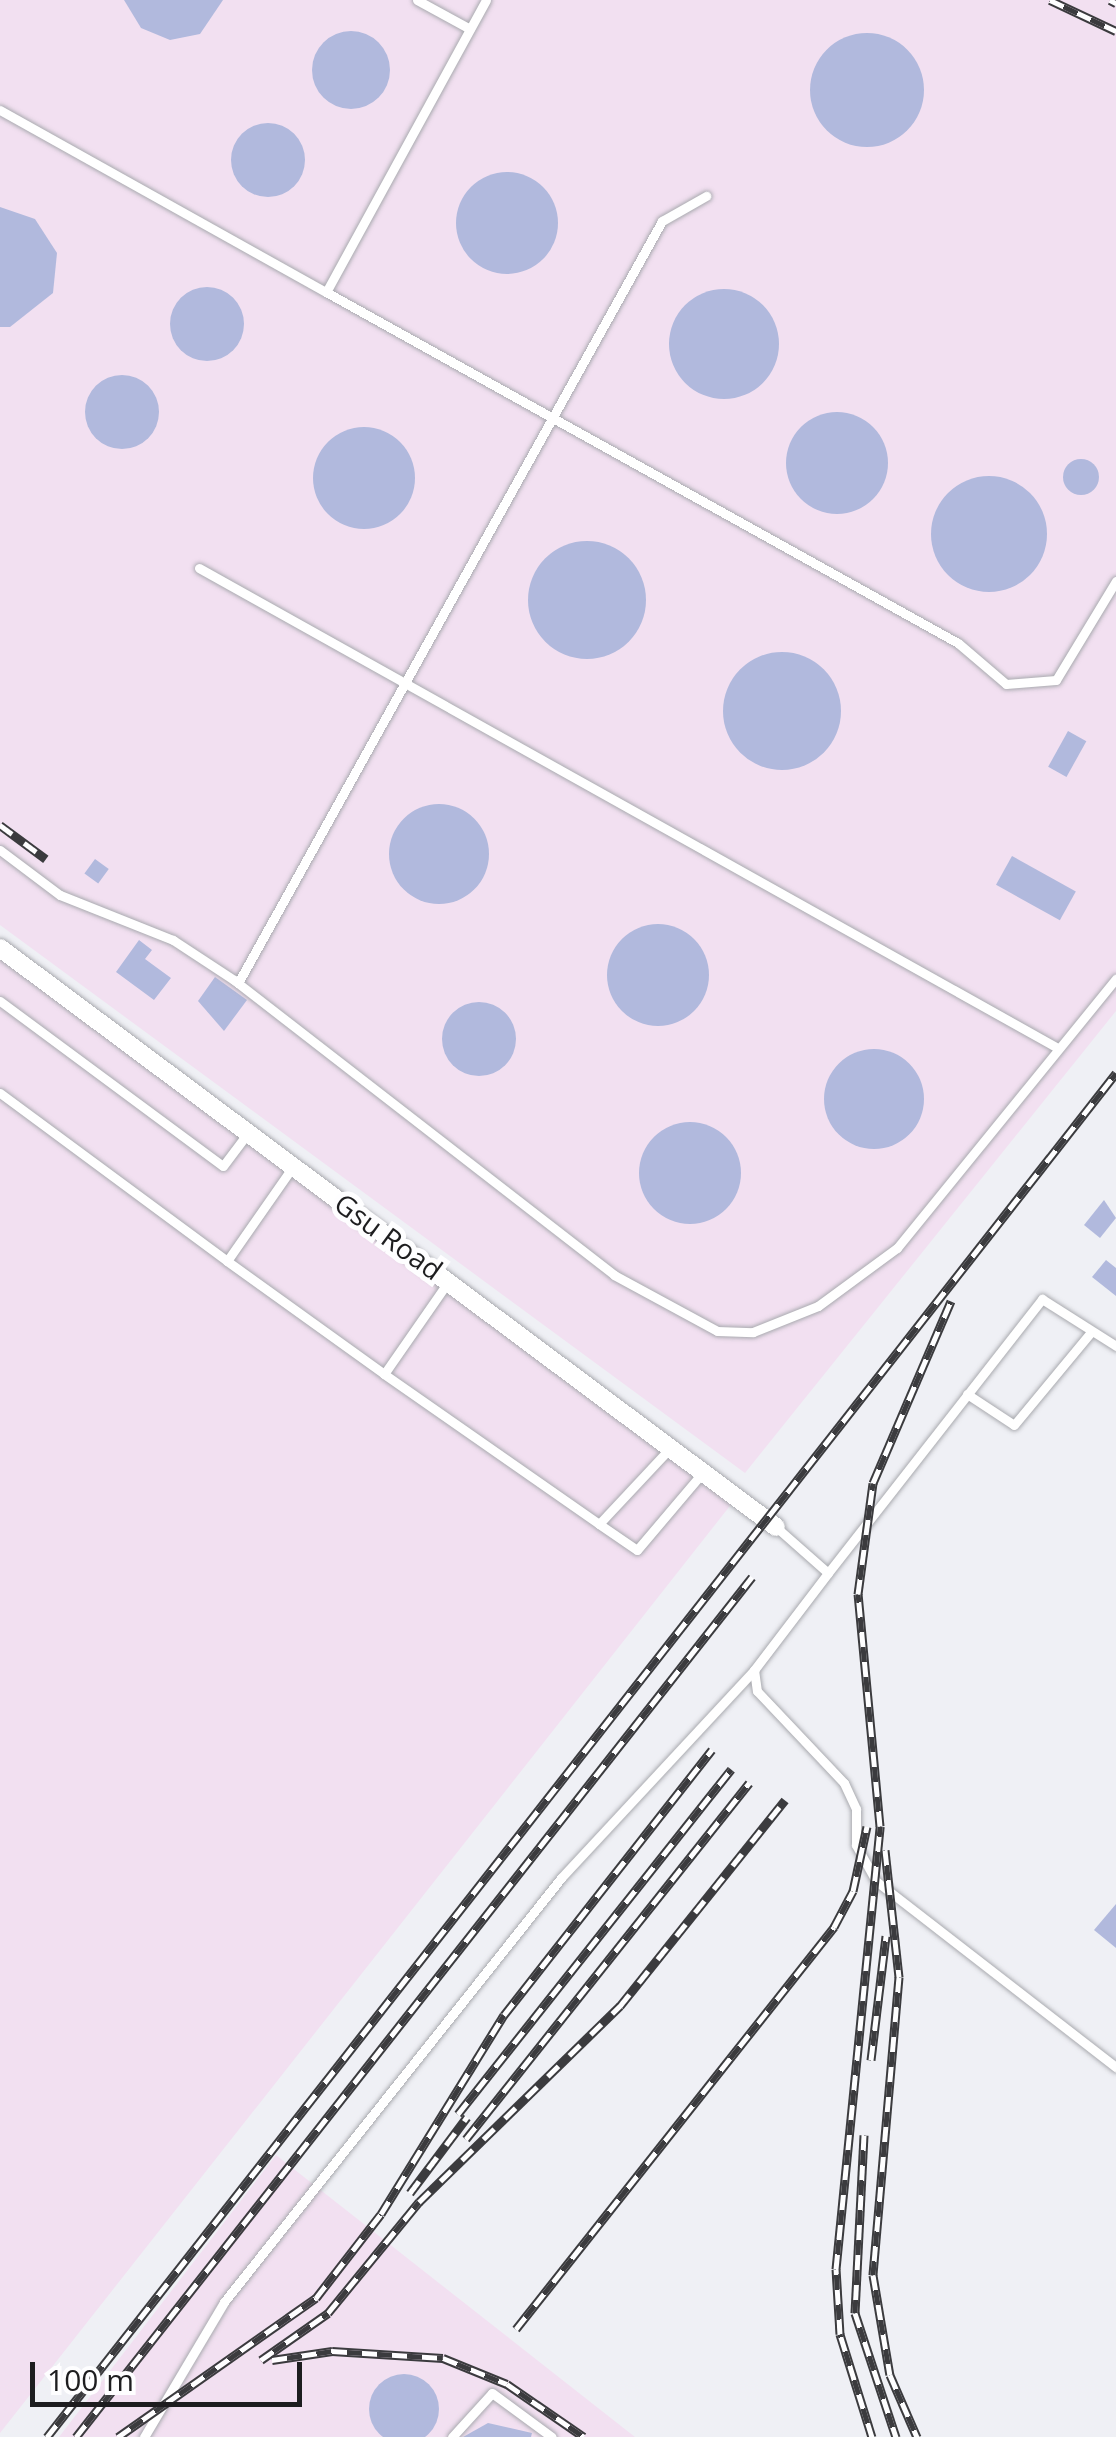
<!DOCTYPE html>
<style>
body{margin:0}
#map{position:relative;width:1116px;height:2437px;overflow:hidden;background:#eff0f5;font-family:"Open Sans",sans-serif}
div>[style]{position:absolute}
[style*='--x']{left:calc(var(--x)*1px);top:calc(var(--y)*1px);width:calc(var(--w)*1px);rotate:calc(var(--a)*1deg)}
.industrial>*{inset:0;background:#f2e0f1}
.building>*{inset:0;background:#b1b9dd;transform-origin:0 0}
.round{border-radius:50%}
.roads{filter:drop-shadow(0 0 2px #a9aaaf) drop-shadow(0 0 2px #a9aaaf)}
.service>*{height:9px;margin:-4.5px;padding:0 4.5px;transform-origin:4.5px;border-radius:4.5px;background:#fff}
.minor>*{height:18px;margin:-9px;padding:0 9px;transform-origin:9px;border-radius:9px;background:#fff}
.rail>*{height:9px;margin-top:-4.5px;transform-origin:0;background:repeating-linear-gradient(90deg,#fefeff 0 15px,#3b3b3e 0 30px);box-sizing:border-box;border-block:2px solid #3b3b3e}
span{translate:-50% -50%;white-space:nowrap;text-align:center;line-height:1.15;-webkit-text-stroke:10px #fefeff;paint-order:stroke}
.street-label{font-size:28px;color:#1d1d1f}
.scale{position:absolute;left:30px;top:2362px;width:272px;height:45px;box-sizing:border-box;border:5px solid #1d1d1f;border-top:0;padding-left:12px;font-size:30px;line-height:35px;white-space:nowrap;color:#1d1d1f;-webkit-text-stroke:8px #fefeff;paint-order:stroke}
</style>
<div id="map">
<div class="industrial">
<div style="clip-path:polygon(0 0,1116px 0,1116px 1011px,745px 1473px,0 925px)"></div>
<div style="clip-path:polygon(0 959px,733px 1502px,0 2433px)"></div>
<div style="clip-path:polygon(276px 2155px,635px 2437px,59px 2437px)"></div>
</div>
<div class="building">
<div style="clip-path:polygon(124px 0,223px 0,200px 34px,170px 40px,141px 28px)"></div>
<div class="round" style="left:312px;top:31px;width:78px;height:78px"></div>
<div class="round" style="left:810px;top:33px;width:114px;height:114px"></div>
<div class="round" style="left:231px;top:123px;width:74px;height:74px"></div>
<div class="round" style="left:456px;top:172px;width:102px;height:102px"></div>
<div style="clip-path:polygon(0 207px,35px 219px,57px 253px,53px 293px,10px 327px,0 327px)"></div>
<div class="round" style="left:170px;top:287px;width:74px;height:74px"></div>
<div class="round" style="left:669px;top:289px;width:110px;height:110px"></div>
<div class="round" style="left:85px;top:375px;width:74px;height:74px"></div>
<div class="round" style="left:786px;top:412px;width:102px;height:102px"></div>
<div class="round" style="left:313px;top:427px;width:102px;height:102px"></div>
<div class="round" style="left:1063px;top:459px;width:36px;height:36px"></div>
<div class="round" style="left:931px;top:476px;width:116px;height:116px"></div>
<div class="round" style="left:528px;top:541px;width:118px;height:118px"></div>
<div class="round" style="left:723px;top:652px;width:118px;height:118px"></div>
<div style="left:1068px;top:731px;width:21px;height:41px;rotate:29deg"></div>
<div class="round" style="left:389px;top:804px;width:100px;height:100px"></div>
<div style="left:1012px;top:856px;width:73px;height:33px;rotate:29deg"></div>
<div style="left:95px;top:859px;width:17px;height:18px;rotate:36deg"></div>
<div class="round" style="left:607px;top:924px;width:102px;height:102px"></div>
<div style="clip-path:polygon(139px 940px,152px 950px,145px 959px,171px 978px,154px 1000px,116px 972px)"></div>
<div style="clip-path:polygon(215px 977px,247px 1000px,224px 1031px,198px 1001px)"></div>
<div class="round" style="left:442px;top:1002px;width:74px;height:74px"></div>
<div class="round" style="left:824px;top:1049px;width:100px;height:100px"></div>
<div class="round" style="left:639px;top:1122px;width:102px;height:102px"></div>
<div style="clip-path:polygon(1104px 1200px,1116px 1218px,1100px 1238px,1084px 1225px)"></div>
<div style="clip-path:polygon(1106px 1260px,1116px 1268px,1116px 1296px,1092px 1277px)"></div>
<div style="clip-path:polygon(1116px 1904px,1116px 1948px,1094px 1930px)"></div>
<div class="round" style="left:369px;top:2374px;width:70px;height:70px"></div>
<div style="clip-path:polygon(488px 2423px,532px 2433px,531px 2437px,463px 2437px)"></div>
</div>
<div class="roads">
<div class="service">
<div style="--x:417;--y:0;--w:60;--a:28.7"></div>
<div style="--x:486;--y:0;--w:333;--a:118.7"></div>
<div style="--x:326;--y:292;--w:723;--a:29.05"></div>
<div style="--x:958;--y:643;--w:63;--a:40.5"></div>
<div style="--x:1006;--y:684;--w:50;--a:-4.6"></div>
<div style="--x:1056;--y:680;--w:116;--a:-58.8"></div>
<div style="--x:0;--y:110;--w:373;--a:29.2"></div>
<div style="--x:199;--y:568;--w:984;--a:29.2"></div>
<div style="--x:0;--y:850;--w:75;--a:36.9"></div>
<div style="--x:60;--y:895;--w:122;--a:21.7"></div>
<div style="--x:173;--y:940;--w:73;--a:33.3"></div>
<div style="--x:234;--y:980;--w:481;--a:37.8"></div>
<div style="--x:614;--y:1275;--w:117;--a:28.5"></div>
<div style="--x:717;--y:1331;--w:36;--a:2"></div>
<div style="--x:753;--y:1332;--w:70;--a:-21.8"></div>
<div style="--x:818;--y:1306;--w:98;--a:-36.3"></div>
<div style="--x:897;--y:1248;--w:347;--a:-50.9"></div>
<div style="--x:238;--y:983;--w:872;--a:-60.91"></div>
<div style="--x:662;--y:221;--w:51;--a:-29.6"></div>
<div style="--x:0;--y:1001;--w:277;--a:36.5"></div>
<div style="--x:223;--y:1166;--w:40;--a:-53"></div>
<div style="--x:0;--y:1093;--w:282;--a:36.5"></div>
<div style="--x:294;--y:1165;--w:117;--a:124.9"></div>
<div style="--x:227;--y:1261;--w:193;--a:35.7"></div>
<div style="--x:448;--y:1282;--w:112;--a:124.8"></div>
<div style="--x:384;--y:1374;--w:262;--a:34.9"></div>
<div style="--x:599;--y:1524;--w:105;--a:-46.9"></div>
<div style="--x:967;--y:1394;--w:56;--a:33.4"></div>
<div style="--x:1014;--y:1425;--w:121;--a:-50.4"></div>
<div style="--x:599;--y:1524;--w:46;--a:34.4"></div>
<div style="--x:637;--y:1550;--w:104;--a:-49.7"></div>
<div style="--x:776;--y:1527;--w:69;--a:41.5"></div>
<div style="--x:828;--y:1573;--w:122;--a:127.3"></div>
<div style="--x:754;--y:1670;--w:21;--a:82"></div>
<div style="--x:757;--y:1691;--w:127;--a:46.6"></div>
<div style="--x:844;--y:1783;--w:29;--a:65"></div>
<div style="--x:856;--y:1809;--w:36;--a:90"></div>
<div style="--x:856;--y:1845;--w:41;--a:60.9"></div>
<div style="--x:876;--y:1881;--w:304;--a:37.8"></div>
<div style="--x:828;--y:1573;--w:348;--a:-52"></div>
<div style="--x:1042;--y:1299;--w:88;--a:32.4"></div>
<div style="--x:144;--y:2437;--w:157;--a:-59.3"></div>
<div style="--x:224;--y:2302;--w:542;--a:-51.52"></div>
<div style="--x:561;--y:1878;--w:284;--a:-47.1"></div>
<div style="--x:452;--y:2437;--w:59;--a:-47.7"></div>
<div style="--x:492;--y:2393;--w:74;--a:36.3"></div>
</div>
<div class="minor">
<div style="--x:0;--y:948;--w:968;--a:36.73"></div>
</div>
</div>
<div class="rail">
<div style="--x:1050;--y:0;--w:73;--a:25.2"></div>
<div style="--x:1110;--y:0;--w:7;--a:27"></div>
<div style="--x:0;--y:825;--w:57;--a:36.5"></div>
<div style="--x:885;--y:1850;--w:128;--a:83.7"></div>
<div style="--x:899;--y:1977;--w:299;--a:95"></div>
<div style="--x:873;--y:2275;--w:101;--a:80.4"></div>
<div style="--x:890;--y:2375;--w:68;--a:66.5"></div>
<div style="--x:871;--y:2060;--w:125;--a:-83.1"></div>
<div style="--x:458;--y:2114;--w:440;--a:-51.6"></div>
<div style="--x:864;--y:2135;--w:178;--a:92.9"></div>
<div style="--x:855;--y:2313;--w:131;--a:71.7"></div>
<div style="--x:466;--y:2139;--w:455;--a:-51.5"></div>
<div style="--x:410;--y:2193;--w:95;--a:-53.1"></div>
<div style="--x:516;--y:2329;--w:513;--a:-51.65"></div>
<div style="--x:834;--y:1927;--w:41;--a:-62.2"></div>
<div style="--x:853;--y:1891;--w:66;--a:-77.8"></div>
<div style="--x:261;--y:2360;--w:82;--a:-35"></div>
<div style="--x:328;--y:2313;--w:144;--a:-50.7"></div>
<div style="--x:419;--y:2202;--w:281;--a:-44.3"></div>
<div style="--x:620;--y:2006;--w:264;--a:-51.3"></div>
<div style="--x:272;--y:2360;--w:61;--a:-8.5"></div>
<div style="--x:332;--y:2351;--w:111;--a:3.6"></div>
<div style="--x:443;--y:2358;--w:69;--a:22.1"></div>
<div style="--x:507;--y:2384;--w:93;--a:34.5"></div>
<div style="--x:47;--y:2437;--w:1733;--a:-51.91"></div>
<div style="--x:76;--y:2437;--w:1094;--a:-51.83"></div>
<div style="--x:118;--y:2437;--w:242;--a:-35.1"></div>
<div style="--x:316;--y:2298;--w:106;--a:-52.3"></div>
<div style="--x:381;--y:2214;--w:234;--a:-58.3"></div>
<div style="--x:504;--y:2015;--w:337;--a:-51.9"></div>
<div style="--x:872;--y:2437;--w:108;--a:-107.3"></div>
<div style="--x:840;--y:2334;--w:65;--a:-93.5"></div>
<div style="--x:836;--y:2269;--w:445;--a:-84.3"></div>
<div style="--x:880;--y:1826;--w:233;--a:-95.4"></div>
<div style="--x:858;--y:1594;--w:112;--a:-82.3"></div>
<div style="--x:873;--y:1483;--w:198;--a:-66.8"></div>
</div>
<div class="street-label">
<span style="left:389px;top:1236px;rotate:36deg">Gsu Road</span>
</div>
<div class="scale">100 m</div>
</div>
